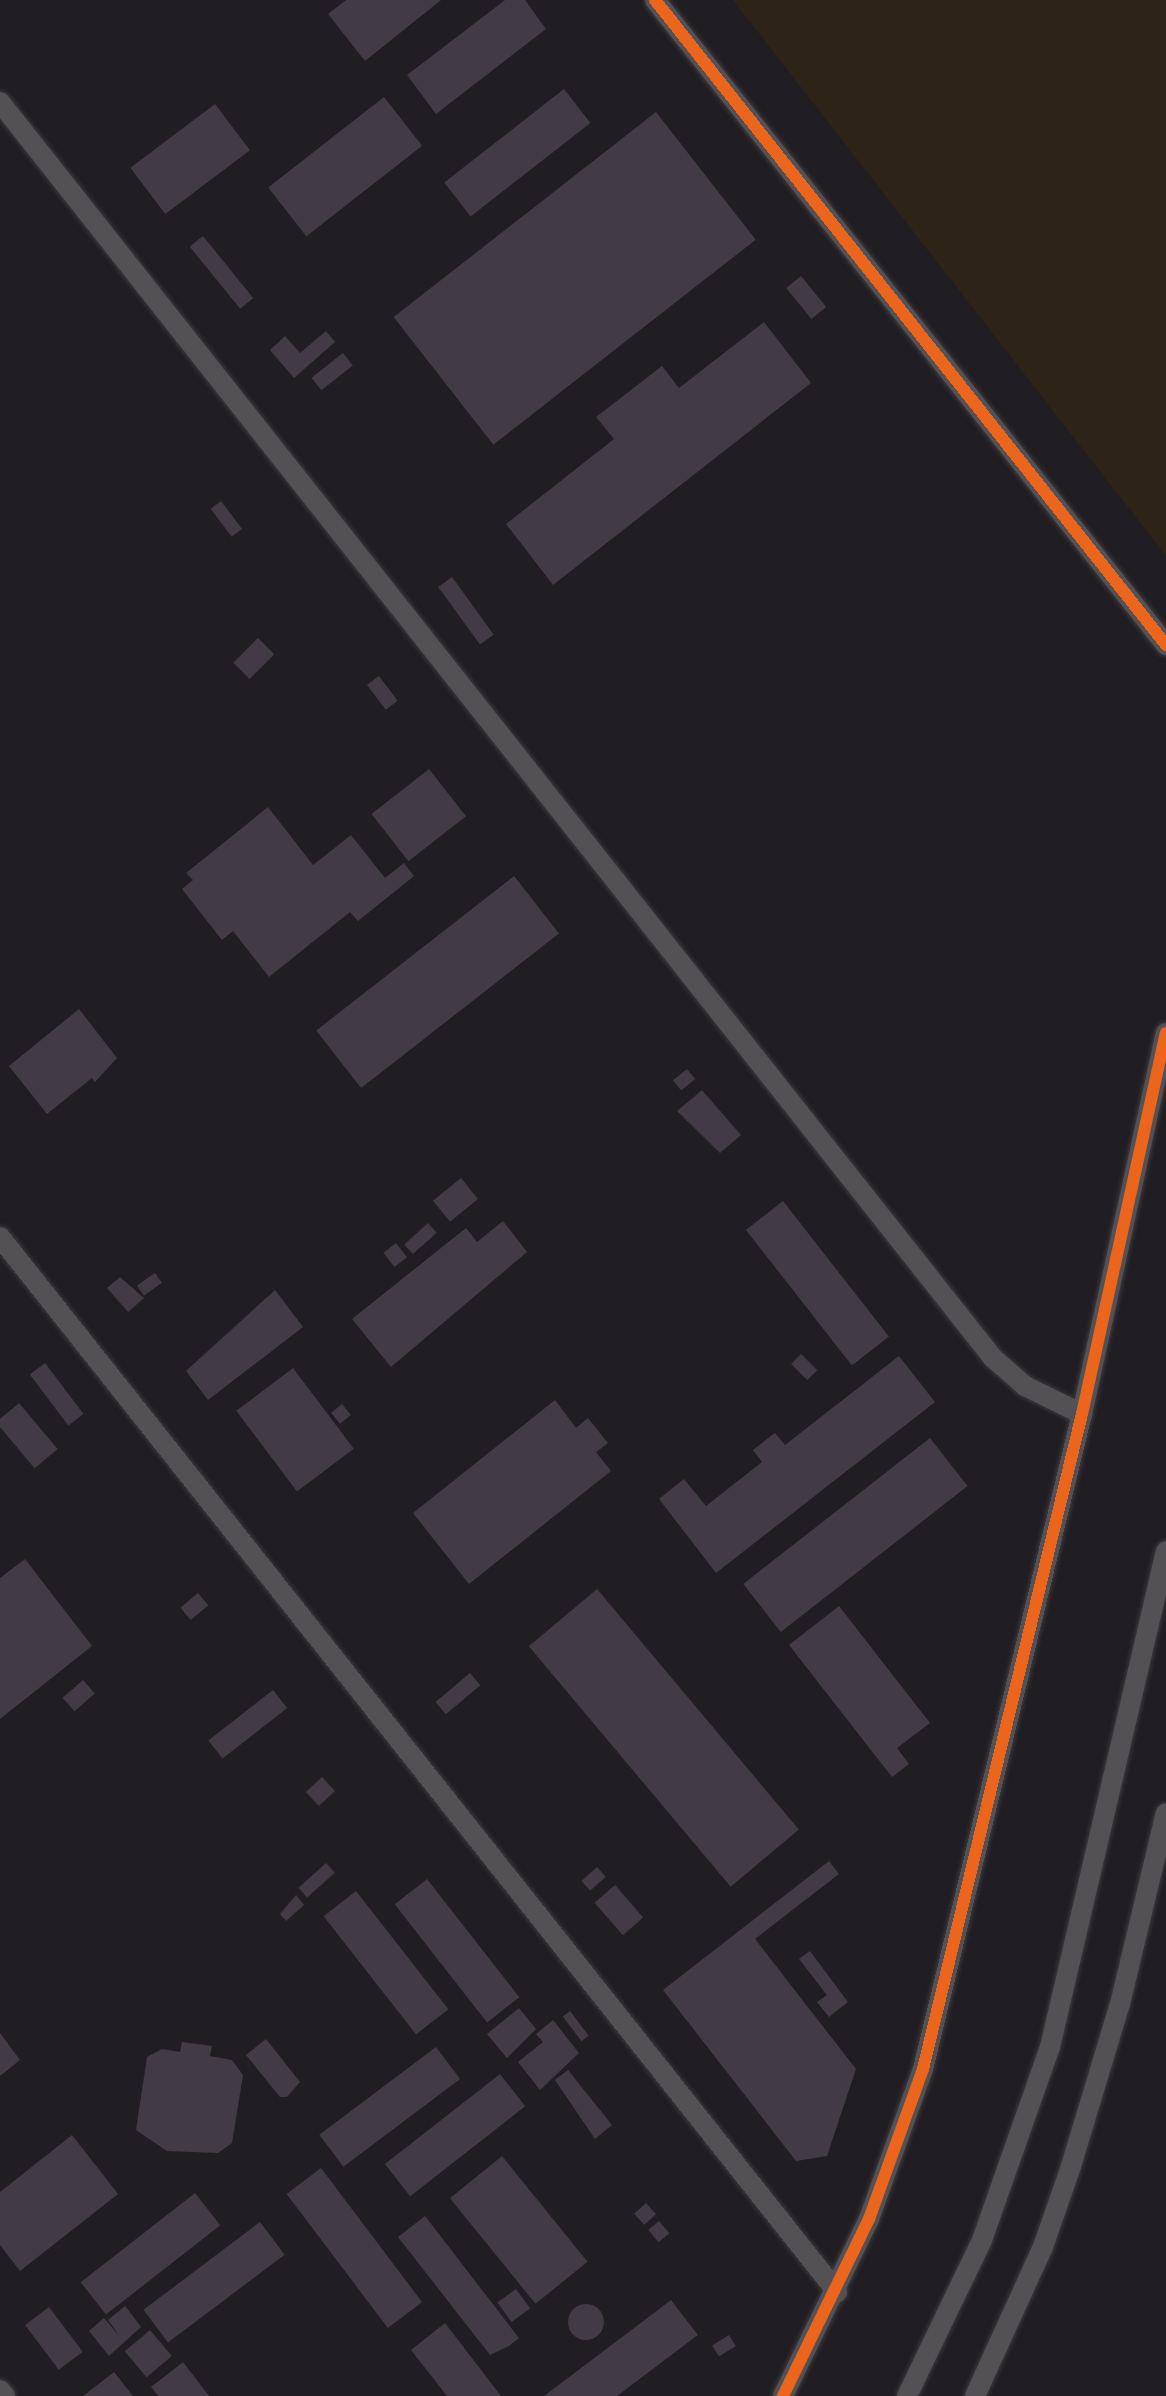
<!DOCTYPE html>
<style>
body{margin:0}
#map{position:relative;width:1166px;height:2396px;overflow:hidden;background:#211e23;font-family:Karla,sans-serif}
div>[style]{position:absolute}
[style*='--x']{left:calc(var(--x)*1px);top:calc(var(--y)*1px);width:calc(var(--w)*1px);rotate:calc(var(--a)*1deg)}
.industrial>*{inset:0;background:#2d2317}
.building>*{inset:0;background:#423a45;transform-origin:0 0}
.round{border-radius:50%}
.roads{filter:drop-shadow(0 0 2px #3b393d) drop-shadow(0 0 2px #3b393d)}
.minor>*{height:20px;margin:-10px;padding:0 10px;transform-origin:10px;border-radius:10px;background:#535154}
.cycleway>*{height:12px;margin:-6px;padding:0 6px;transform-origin:6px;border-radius:6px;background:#eb651d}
span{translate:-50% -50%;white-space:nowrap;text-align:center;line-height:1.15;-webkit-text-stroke:8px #19141b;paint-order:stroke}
</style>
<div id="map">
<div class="industrial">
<div style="clip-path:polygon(733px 0,1166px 0,1166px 556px)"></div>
</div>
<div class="building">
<div style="clip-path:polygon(346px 0,441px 0,365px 61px,328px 14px)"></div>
<div style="clip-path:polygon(505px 0,525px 0,546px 29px,436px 114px,407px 75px)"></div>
<div style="left:564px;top:89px;width:43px;height:152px;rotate:52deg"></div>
<div style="left:384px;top:97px;width:62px;height:147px;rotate:52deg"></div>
<div style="left:215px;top:104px;width:58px;height:106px;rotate:53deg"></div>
<div style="left:656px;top:112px;width:162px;height:333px;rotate:52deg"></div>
<div style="left:203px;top:236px;width:80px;height:17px;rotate:51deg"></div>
<div style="left:801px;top:276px;width:40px;height:19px;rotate:51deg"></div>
<div style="clip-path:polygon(764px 322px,811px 383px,553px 585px,506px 524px,614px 439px,596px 417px,662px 366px,679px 388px)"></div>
<div style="clip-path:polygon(326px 331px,335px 342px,294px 378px,270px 350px,285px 336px,300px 353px)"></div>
<div style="left:343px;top:353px;width:16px;height:40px;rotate:52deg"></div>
<div style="left:221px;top:501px;width:35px;height:13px;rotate:53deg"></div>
<div style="left:452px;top:577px;width:71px;height:17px;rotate:54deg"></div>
<div style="left:258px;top:638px;width:23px;height:35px;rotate:45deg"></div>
<div style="left:379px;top:676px;width:31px;height:15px;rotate:53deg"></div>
<div style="left:429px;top:769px;width:60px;height:73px;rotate:52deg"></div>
<div style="clip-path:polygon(268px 807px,313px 865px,351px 835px,385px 878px,404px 863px,414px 876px,358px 921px,350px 912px,269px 977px,233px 931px,222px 940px,182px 889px,193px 880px,186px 873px)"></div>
<div style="left:514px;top:876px;width:73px;height:251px;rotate:52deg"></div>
<div style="clip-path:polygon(79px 1009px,117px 1058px,95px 1082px,92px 1078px,47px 1114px,9px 1066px)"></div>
<div style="left:687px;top:1069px;width:13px;height:18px;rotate:51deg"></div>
<div style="clip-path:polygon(702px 1090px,741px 1135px,720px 1153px,677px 1111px)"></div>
<div style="left:461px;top:1178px;width:27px;height:36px;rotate:51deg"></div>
<div style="left:783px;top:1201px;width:172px;height:47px;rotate:52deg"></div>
<div style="clip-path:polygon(503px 1221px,527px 1252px,391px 1367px,352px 1319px,466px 1228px,477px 1242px)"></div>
<div style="left:428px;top:1223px;width:13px;height:32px;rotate:48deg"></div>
<div style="left:396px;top:1243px;width:18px;height:16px;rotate:52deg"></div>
<div style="left:155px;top:1273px;width:12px;height:22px;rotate:55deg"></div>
<div style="clip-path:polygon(120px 1277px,144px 1298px,128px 1312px,107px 1288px)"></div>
<div style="clip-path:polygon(275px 1290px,303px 1327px,208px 1400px,186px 1371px)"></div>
<div style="left:801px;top:1354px;width:23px;height:14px;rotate:45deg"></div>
<div style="clip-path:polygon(899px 1356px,935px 1402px,716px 1573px,659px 1499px,684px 1479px,706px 1506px,762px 1462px,753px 1450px,775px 1433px,785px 1445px)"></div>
<div style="left:45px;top:1363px;width:64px;height:19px;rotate:53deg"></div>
<div style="left:293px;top:1368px;width:101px;height:71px;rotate:53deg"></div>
<div style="clip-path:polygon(555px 1400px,576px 1428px,588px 1418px,608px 1443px,596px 1452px,611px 1471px,469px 1584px,413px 1513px)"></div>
<div style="left:19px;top:1403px;width:60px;height:30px;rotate:50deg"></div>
<div style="left:342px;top:1404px;width:14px;height:14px;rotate:51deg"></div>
<div style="left:930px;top:1438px;width:61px;height:237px;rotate:52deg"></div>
<div style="clip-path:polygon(25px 1559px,92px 1646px,0 1719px,0 1578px)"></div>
<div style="left:597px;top:1589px;width:314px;height:89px;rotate:50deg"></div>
<div style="left:198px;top:1593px;width:16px;height:23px;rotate:50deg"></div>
<div style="clip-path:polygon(839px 1606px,930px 1723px,897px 1748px,909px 1764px,892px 1777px,789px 1645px)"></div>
<div style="left:470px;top:1673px;width:16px;height:45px;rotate:50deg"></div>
<div style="left:83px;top:1680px;width:18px;height:27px;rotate:49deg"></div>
<div style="left:273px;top:1690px;width:23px;height:82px;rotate:52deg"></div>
<div style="left:322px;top:1777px;width:19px;height:22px;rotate:47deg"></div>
<div style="clip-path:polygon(829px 1861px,839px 1874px,755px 1939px,856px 2069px,827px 2156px,796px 2161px,663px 1990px)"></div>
<div style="left:326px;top:1863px;width:13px;height:37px;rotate:48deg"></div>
<div style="left:597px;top:1867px;width:13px;height:21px;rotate:48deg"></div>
<div style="left:427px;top:1879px;width:150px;height:41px;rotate:52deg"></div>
<div style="left:615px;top:1885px;width:43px;height:27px;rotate:49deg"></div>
<div style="left:356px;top:1891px;width:150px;height:41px;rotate:52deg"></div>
<div style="clip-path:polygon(296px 1895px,304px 1905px,286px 1921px,280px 1914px)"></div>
<div style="clip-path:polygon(810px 1951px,848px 2002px,829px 2017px,817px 2002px,827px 1995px,799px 1959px)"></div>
<div style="clip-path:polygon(519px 2008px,536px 2029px,507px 2058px,487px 2034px)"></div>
<div style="left:570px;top:2011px;width:31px;height:9px;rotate:53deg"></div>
<div style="clip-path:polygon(553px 2020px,579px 2053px,540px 2090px,518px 2062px,543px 2042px,536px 2034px)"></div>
<div style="clip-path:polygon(0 2033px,20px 2060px,0 2076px)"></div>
<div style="clip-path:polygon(266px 2039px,300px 2082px,287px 2097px,280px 2097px,246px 2055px)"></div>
<div style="clip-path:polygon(182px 2042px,212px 2046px,210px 2056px,232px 2060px,243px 2075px,232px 2143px,218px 2153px,167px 2151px,136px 2130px,147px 2057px,162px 2049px,180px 2052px)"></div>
<div style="left:436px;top:2047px;width:40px;height:146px;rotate:53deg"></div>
<div style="clip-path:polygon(568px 2070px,612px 2125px,595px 2139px,555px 2080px)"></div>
<div style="left:500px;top:2074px;width:41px;height:146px;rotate:52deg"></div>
<div style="clip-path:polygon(72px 2135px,118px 2194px,20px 2271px,0 2245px,0 2192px)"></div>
<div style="left:502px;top:2156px;width:136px;height:67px;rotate:51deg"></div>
<div style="left:321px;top:2168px;width:168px;height:43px;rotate:53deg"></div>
<div style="left:195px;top:2193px;width:41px;height:145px;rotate:52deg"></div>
<div style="left:646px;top:2203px;width:15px;height:16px;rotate:48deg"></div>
<div style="clip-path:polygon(425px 2216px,519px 2338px,509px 2346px,490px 2355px,398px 2237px)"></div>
<div style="left:659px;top:2221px;width:16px;height:14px;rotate:50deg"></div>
<div style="left:260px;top:2222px;width:41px;height:146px;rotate:53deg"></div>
<div style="left:516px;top:2289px;width:24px;height:23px;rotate:54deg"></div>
<div style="clip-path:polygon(671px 2300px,698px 2335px,617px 2396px,544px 2396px)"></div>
<div class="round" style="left:568px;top:2304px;width:36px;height:36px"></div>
<div style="clip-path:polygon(125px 2306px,141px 2327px,109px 2356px,89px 2331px,104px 2318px,120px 2337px,108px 2320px)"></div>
<div style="left:49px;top:2307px;width:56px;height:30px;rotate:53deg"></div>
<div style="clip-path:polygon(445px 2323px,501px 2396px,447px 2396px,411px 2350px)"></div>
<div style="left:150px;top:2330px;width:34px;height:33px;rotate:50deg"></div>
<div style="left:729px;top:2335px;width:13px;height:20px;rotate:58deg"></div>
<div style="clip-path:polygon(183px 2362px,209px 2396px,158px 2396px,151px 2387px)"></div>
<div style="clip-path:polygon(114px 2372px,133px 2396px,83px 2396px)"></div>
</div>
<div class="roads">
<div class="minor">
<div style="--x:655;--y:0;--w:823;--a:51.61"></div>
<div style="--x:0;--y:102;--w:1601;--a:51.67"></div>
<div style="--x:993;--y:1358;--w:43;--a:41.2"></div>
<div style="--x:1025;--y:1386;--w:64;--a:26.2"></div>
<div style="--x:0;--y:1237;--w:1347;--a:51.57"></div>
<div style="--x:0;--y:2390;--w:8;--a:50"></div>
<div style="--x:783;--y:2396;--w:197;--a:-64.1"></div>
<div style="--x:869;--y:2219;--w:159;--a:-70.2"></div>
<div style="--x:923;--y:2069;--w:674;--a:-76.36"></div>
<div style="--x:1082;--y:1414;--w:390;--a:-77.6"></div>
<div style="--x:907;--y:2396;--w:173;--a:-64.3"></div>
<div style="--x:982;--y:2240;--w:205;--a:-70.6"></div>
<div style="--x:1050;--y:2047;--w:509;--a:-76.84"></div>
<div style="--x:975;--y:2396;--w:164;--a:-65.5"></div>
<div style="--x:1043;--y:2247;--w:86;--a:-70.9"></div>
<div style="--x:1071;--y:2166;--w:169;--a:-73.2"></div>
<div style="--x:1120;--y:2004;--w:196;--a:-76.5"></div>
</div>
</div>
<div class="cycleway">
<div style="--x:655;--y:0;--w:823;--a:51.61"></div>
<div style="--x:783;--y:2396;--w:197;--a:-64.1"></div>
<div style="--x:869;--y:2219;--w:159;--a:-70.2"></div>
<div style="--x:923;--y:2069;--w:674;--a:-76.36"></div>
<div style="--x:1082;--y:1414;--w:390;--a:-77.6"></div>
</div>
</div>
